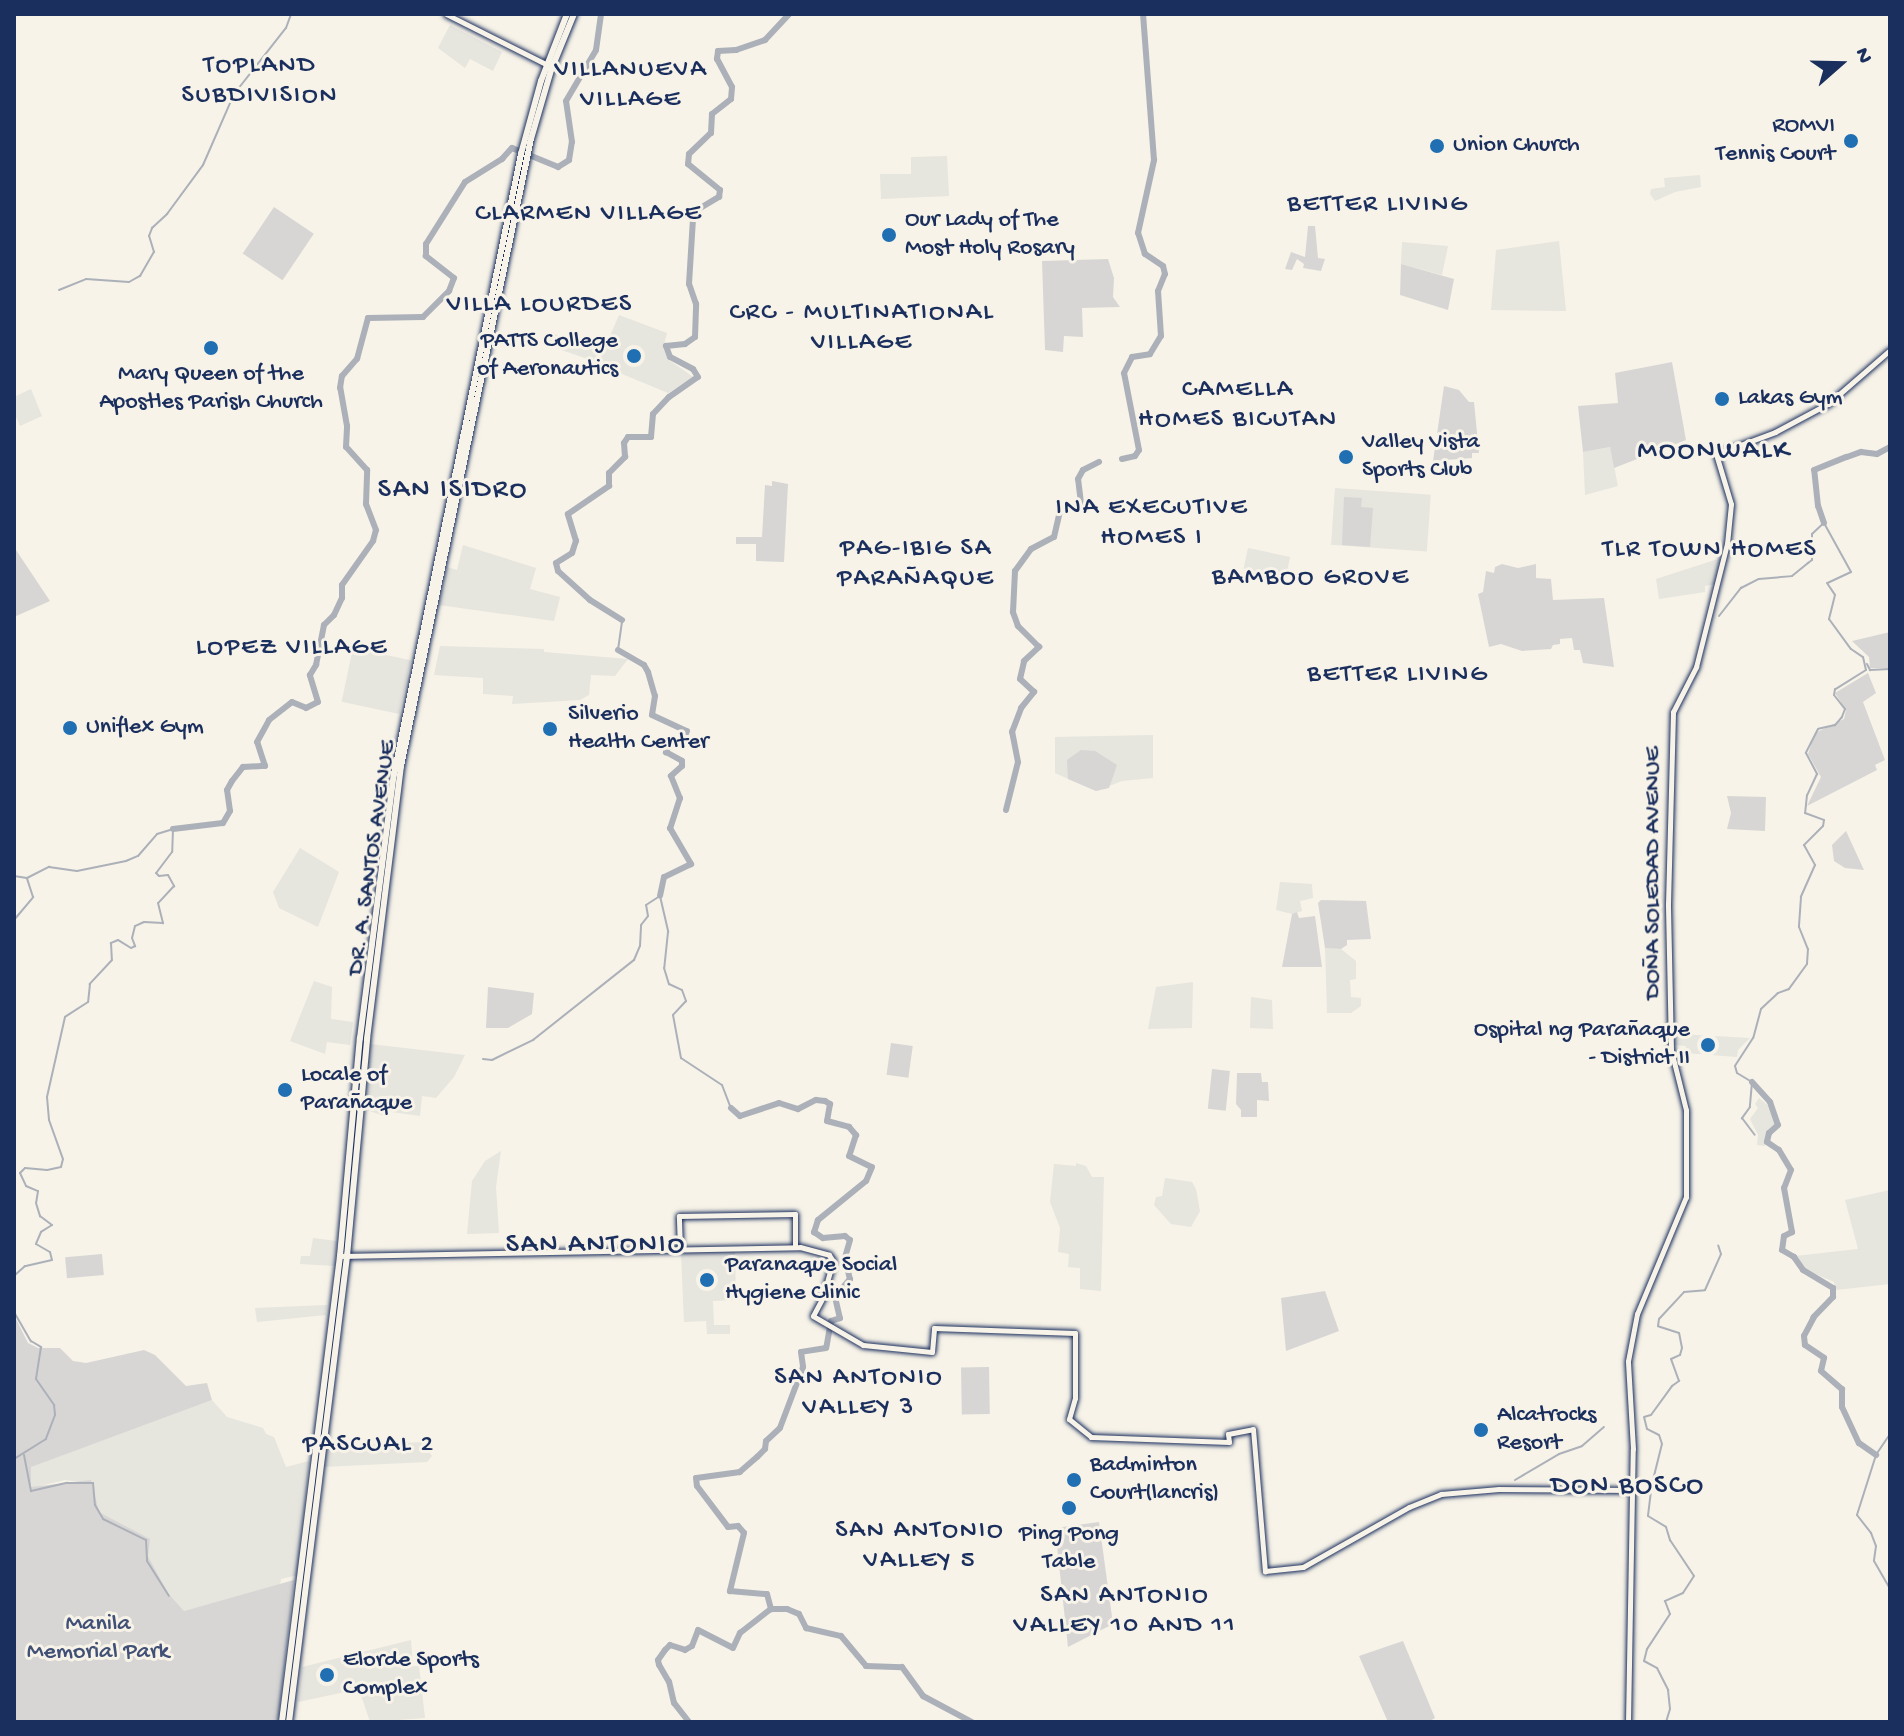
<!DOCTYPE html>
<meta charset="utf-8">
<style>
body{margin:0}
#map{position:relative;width:1904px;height:1736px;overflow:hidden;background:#f7f3e8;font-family:"Gochi Hand",sans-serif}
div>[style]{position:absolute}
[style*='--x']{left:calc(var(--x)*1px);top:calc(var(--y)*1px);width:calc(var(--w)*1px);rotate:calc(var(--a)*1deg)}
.built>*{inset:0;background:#e6e5de;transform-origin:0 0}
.green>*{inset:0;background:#d7d6d4;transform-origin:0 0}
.stream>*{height:2px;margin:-1px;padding:0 1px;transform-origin:1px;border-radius:1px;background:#acb0b9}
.river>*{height:6px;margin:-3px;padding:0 3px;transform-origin:3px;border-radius:3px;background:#acb0b9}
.roads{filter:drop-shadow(0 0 2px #1b2f5e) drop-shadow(0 0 2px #1b2f5e)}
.secondary>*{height:5px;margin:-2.5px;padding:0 2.5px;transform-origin:2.5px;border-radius:2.5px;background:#f7f3e8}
.primary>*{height:6px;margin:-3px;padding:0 3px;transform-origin:3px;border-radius:3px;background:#f7f3e8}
.dots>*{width:22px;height:22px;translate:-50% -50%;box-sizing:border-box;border:4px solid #f7f3e8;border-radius:50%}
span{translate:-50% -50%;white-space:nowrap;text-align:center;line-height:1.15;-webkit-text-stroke:6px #f7f3e8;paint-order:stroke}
.poi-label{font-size:24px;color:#1b2f5e}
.right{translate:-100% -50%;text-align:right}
.left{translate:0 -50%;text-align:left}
.street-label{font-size:24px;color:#1b2f5e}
.park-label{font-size:24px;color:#415076}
.neighbourhood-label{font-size:26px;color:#1b2f5e;letter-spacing:2px}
.quarter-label{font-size:28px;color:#1b2f5e;letter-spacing:2px}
.frame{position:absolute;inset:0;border:16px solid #1b2f5e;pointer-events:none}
.north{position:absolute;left:1800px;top:24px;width:80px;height:80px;-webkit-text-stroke:6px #f7f3e8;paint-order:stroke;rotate:70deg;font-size:22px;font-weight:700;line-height:32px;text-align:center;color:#1b2f5e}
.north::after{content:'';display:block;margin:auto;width:28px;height:36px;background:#1b2f5e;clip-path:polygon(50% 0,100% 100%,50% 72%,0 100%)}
</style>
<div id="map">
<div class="built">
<div style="clip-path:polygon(450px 25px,502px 52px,493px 71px,470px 59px,465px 68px,438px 48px)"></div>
<div style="clip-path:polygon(947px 156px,949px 196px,881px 199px,880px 174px,911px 174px,911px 157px)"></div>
<div style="clip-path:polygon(1700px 175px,1701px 187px,1675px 192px,1655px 201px,1650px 194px,1651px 189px,1665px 187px,1664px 178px)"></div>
<div style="clip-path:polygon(1559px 241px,1566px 311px,1491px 310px,1496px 250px)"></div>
<div style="clip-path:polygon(1402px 242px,1448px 246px,1442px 275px,1401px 264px)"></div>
<div style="clip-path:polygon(619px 315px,667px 333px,663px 348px,668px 359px,693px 377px,668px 393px,598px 364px)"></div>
<div style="left:549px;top:332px;width:53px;height:13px;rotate:19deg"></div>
<div style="clip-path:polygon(31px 389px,42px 416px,20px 426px,14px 412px,14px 397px)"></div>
<div style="clip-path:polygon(1610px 447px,1618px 486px,1585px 495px,1583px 452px)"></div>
<div style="left:1335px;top:488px;width:96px;height:57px;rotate:4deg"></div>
<div style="clip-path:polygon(463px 545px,536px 568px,530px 589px,560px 597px,554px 621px,439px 605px,447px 567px,457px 570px)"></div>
<div style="left:1248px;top:548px;width:43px;height:21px;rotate:12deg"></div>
<div style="clip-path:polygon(1721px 558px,1716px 584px,1705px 586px,1705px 592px,1659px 599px,1656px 579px)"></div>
<div style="clip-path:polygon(440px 646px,544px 649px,544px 652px,628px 659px,615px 676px,591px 675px,589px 695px,580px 700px,512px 704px,513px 696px,483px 694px,483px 678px,434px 675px)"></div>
<div style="left:353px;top:648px;width:59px;height:55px;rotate:12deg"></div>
<div style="clip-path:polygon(1153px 735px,1153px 778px,1122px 781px,1096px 791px,1055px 773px,1055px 737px)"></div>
<div style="clip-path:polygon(300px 848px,339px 872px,318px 927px,279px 908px,273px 892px)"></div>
<div style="clip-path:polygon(1280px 882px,1312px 884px,1313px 898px,1300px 901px,1302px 911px,1292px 914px,1276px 910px)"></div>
<div style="clip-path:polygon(1325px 948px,1341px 949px,1356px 961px,1356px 979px,1350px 980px,1351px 997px,1361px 998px,1361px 1006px,1351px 1013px,1327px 1013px)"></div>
<div style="clip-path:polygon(314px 981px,332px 987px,331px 1019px,353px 1022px,350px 1045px,327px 1042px,325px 1054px,290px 1041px)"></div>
<div style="clip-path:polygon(1193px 982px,1192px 1028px,1148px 1029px,1156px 987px)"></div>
<div style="clip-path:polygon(1251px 997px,1272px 1000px,1273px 1029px,1250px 1028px)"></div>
<div style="clip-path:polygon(1675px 1033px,1697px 1035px,1750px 1038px,1738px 1050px,1737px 1057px,1685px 1053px,1686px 1046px,1674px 1045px)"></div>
<div style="clip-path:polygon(370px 1044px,465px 1055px,454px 1077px,436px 1098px,422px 1096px,420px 1116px,385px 1111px,384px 1116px,364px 1109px,365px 1101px,386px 1102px,365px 1099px)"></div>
<div style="clip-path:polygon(1759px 1098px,1770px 1107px,1776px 1127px,1767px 1135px,1765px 1146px,1757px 1145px,1758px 1135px,1750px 1119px,1758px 1108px,1755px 1104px)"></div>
<div style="clip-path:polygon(501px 1151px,496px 1187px,499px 1233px,467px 1234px,472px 1181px,485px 1161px)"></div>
<div style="clip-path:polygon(1076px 1163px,1086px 1166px,1092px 1177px,1104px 1177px,1101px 1291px,1080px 1289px,1080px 1268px,1068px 1267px,1069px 1254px,1058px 1252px,1060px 1228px,1050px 1202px,1054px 1164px,1076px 1166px)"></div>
<div style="clip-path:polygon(1165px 1178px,1192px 1182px,1196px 1189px,1200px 1211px,1191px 1227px,1171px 1224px,1154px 1205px,1156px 1197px,1162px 1196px)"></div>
<div style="clip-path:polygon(1890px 1190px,1890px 1284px,1836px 1290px,1834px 1282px,1804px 1269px,1795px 1256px,1858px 1249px,1845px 1200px)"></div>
<div style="clip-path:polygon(313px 1238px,337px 1241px,335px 1266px,300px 1264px,301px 1256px,310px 1256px)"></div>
<div style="clip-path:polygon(735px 1251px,736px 1300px,713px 1301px,714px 1325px,730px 1325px,730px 1334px,707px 1334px,706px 1321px,684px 1322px,681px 1253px)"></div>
<div style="clip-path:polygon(327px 1305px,326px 1315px,257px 1322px,255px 1308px)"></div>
<div style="clip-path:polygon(212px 1400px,227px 1417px,263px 1428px,266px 1434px,274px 1437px,286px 1467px,309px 1461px,298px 1575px,281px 1579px,280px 1585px,184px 1611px,168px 1593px,148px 1556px,149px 1539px,99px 1512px,79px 1482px,65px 1480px,31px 1488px,30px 1467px)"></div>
<div style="clip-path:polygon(423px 1442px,432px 1456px,427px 1462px,323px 1467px,324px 1447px)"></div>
<div style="clip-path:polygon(411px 1640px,413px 1666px,419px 1666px,425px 1718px,370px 1722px,359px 1689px,298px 1702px,302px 1667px)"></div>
</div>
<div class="green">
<div style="left:274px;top:207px;width:48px;height:56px;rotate:34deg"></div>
<div style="clip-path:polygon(1308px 226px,1315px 226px,1318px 258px,1325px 259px,1321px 271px,1303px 268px,1304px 264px,1297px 259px,1292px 270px,1285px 269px,1291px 252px,1305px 257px)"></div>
<div style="clip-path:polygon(1108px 259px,1114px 278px,1113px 297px,1120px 307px,1082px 308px,1083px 337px,1064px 336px,1063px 352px,1045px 350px,1042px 261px)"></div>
<div style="clip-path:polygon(1401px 264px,1454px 279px,1448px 310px,1400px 295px)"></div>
<div style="clip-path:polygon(1672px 362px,1686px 440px,1614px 468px,1610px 447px,1583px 452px,1578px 406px,1618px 403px,1615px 373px)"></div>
<div style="clip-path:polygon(1444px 386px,1459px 390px,1469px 402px,1474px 402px,1479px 453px,1472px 453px,1472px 458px,1433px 461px)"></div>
<div style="clip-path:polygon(772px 481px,788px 484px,784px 562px,756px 561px,756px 544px,736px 544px,736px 537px,762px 537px,765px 485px,772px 486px)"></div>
<div style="clip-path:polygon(1344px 497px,1362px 498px,1361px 507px,1373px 508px,1370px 547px,1342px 545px)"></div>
<div style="clip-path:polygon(14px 547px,50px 601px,14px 617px)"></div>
<div style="clip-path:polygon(1502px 564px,1518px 568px,1536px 564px,1536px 578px,1551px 579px,1553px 600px,1604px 598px,1614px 667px,1583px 663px,1580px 650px,1574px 650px,1572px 638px,1560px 639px,1560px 644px,1553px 645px,1551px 649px,1522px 651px,1501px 644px,1489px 647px,1478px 594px,1483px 592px,1486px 571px,1494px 573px,1495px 567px)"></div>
<div style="clip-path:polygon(1890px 632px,1890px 668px,1870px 668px,1869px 657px,1852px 641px)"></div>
<div style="clip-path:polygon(1868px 673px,1876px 693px,1863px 702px,1885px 760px,1875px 765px,1877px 770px,1807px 806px,1821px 777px,1808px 754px,1815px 733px,1844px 719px,1846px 710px,1835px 693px)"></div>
<div style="clip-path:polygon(1081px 750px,1095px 751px,1117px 765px,1109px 788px,1096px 791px,1068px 779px,1067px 760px)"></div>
<div style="clip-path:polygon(1727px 796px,1766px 797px,1765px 831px,1727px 829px,1731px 813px)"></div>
<div style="clip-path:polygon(1846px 831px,1864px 870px,1845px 868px,1834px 861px,1832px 845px)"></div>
<div style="clip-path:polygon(1321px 900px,1366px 901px,1371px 939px,1347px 940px,1347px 945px,1341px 949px,1325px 948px,1318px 903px)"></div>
<div style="clip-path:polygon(1297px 912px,1299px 918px,1315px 916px,1322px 967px,1282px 967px,1292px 914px)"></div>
<div style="clip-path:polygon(488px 987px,534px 993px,532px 1014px,508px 1028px,486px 1028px)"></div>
<div style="left:891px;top:1043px;width:22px;height:32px;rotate:8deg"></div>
<div style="left:1212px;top:1069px;width:18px;height:40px;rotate:6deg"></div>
<div style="clip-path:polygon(1237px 1073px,1261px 1073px,1262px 1082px,1268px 1082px,1269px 1101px,1257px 1100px,1257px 1117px,1241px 1117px,1241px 1110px,1236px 1104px)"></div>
<div style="left:102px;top:1254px;width:21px;height:37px;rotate:85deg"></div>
<div style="clip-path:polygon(1325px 1291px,1339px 1331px,1286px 1351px,1281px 1298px)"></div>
<div style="clip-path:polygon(14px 1315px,28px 1343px,38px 1348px,60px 1348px,73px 1361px,86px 1363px,144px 1350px,155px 1355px,186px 1386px,207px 1383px,212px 1400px,31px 1467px,31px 1487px,91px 1480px,99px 1512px,150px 1539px,148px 1556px,168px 1593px,184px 1611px,294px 1580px,278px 1722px,14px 1722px)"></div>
<div style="left:989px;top:1367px;width:47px;height:28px;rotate:89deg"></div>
<div style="clip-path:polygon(1099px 1522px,1113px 1624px,1068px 1647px,1055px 1528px)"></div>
<div style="clip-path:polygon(1403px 1641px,1435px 1718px,1428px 1722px,1388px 1722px,1359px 1656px)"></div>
</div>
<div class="stream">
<div style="--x:59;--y:290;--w:29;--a:-22"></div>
<div style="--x:86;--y:279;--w:43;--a:4"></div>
<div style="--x:129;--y:282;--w:13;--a:-29"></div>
<div style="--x:140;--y:276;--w:28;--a:-60"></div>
<div style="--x:154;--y:252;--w:17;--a:-107"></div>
<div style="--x:149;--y:236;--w:9;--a:-69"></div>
<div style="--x:152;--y:228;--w:21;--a:-43"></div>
<div style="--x:167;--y:214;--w:61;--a:-53.7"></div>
<div style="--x:203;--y:165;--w:77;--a:-66.4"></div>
<div style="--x:234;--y:94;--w:84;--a:-51.8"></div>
<div style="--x:286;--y:28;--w:15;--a:-70"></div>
<div style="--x:1719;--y:616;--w:36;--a:-52"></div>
<div style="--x:1741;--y:588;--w:20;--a:-27"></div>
<div style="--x:1759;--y:579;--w:33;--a:-5"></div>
<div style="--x:1792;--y:576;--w:21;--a:-39"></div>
<div style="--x:1808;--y:563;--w:5;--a:-37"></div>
<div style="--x:1812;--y:560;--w:26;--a:-90"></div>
<div style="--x:1812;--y:534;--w:16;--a:-43"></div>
<div style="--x:1824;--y:523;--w:56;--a:61.1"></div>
<div style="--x:1851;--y:572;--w:26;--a:155"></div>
<div style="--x:1827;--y:583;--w:14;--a:56"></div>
<div style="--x:1835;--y:595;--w:25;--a:104"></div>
<div style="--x:1829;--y:619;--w:37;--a:54"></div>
<div style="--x:1851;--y:649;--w:14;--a:34"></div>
<div style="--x:1863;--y:657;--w:13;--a:77"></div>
<div style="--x:1866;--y:670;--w:36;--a:148"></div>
<div style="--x:1835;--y:689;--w:6;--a:99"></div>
<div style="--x:1834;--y:695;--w:18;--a:52"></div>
<div style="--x:1845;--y:709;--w:9;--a:111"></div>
<div style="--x:1842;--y:717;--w:11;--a:131"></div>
<div style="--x:1835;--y:725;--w:17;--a:167"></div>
<div style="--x:1818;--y:729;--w:27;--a:117"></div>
<div style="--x:1806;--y:753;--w:24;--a:62"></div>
<div style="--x:1817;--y:774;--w:23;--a:115"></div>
<div style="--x:1807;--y:795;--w:18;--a:96"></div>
<div style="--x:1805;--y:813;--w:20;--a:20"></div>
<div style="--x:1824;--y:820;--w:6;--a:99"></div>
<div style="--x:1823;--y:826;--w:27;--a:135"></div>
<div style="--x:1804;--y:845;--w:23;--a:61"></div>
<div style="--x:1815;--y:865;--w:35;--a:114"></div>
<div style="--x:1801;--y:897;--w:30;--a:94"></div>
<div style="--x:1799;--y:927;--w:24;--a:68"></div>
<div style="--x:1808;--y:949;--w:15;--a:94"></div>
<div style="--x:1807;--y:964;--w:31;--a:126"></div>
<div style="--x:1789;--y:989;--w:12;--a:160"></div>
<div style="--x:1778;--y:993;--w:23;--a:137"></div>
<div style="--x:1761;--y:1009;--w:30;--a:105"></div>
<div style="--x:1753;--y:1038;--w:33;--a:123"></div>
<div style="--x:1735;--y:1066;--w:7;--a:74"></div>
<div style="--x:1737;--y:1073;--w:17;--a:31"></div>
<div style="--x:1752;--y:1082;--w:25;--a:95"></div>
<div style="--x:1750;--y:1107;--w:14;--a:126"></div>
<div style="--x:1742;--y:1118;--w:21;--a:53"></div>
<div style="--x:618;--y:650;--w:30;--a:-82"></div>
<div style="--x:1867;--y:664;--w:7;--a:63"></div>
<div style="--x:1870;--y:670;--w:20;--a:-3"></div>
<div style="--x:14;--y:876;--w:13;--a:9"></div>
<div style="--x:27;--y:878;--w:25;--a:-27"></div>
<div style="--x:49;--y:867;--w:28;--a:8"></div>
<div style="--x:77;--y:871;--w:50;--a:-11.5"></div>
<div style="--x:126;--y:861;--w:13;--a:-23"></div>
<div style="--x:138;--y:856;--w:29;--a:-49"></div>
<div style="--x:157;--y:834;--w:17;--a:-17"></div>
<div style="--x:173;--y:829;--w:23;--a:92"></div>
<div style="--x:172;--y:852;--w:26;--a:127"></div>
<div style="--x:156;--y:873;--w:4;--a:45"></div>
<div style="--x:159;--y:876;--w:9;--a:-6"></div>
<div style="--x:168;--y:875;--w:13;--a:61"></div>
<div style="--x:174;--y:886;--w:23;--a:133"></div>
<div style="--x:158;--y:903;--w:21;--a:76"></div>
<div style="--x:163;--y:923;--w:19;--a:-177"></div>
<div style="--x:144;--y:922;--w:10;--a:156"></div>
<div style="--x:135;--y:926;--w:12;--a:104"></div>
<div style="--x:132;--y:938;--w:9;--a:69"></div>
<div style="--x:135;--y:946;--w:4;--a:153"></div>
<div style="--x:131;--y:948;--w:15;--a:-148"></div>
<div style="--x:118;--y:940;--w:8;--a:157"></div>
<div style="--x:111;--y:943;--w:17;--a:87"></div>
<div style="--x:112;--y:960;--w:33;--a:133"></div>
<div style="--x:90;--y:984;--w:18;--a:96"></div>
<div style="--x:88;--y:1002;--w:27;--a:147"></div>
<div style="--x:65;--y:1017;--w:82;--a:102.7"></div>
<div style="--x:47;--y:1097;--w:23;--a:85"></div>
<div style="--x:49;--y:1120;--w:41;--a:70.3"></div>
<div style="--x:63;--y:1159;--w:8;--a:104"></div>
<div style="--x:61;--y:1167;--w:14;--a:168"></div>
<div style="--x:47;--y:1170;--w:22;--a:-175"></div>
<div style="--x:25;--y:1168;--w:7;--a:135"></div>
<div style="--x:20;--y:1173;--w:14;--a:65"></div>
<div style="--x:26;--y:1186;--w:13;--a:23"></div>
<div style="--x:38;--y:1191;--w:12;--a:99"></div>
<div style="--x:36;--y:1203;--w:14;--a:73"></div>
<div style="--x:40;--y:1216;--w:15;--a:37"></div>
<div style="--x:52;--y:1225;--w:13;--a:148"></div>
<div style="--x:41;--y:1232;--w:13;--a:113"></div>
<div style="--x:36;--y:1244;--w:16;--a:30"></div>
<div style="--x:50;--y:1252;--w:8;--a:76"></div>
<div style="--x:52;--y:1260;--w:28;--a:167"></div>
<div style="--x:25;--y:1266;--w:15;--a:138"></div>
<div style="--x:14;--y:920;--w:30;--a:-50"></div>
<div style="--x:33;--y:897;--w:19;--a:-108"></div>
<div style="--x:483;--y:1059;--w:9;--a:6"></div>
<div style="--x:492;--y:1060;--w:46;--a:-26"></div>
<div style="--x:533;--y:1040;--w:129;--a:-38.4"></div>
<div style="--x:634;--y:960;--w:15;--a:-67"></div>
<div style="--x:640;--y:946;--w:21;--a:-87"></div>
<div style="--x:641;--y:925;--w:11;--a:-52"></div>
<div style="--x:648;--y:916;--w:11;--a:-100"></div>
<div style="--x:646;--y:905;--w:17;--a:-33"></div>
<div style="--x:660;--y:896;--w:37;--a:77"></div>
<div style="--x:668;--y:932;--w:36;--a:96"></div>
<div style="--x:664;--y:968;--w:17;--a:73"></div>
<div style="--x:669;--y:984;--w:14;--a:25"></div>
<div style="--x:682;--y:990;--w:12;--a:70"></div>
<div style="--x:686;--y:1001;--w:19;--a:133"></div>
<div style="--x:673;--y:1015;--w:44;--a:79.5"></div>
<div style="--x:681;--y:1058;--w:49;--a:33.4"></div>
<div style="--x:722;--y:1085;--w:25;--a:69"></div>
<div style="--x:14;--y:1312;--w:34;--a:60"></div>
<div style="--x:31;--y:1341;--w:12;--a:31"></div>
<div style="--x:41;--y:1347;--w:32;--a:99"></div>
<div style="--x:36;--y:1379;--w:32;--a:55"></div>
<div style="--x:54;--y:1405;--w:10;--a:84"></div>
<div style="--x:55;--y:1415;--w:26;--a:111"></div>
<div style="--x:46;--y:1439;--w:38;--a:148"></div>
<div style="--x:1890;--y:1434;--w:25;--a:124"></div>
<div style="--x:1876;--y:1455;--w:63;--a:107.6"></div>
<div style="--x:1857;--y:1515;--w:23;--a:52"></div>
<div style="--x:1871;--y:1533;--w:14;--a:69"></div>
<div style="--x:1876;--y:1546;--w:15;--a:98"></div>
<div style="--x:1874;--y:1561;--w:32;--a:60"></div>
<div style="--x:24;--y:1455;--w:37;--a:79"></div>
<div style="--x:31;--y:1491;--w:37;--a:-13"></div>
<div style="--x:67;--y:1483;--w:26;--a:0"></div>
<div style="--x:93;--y:1483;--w:22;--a:85"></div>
<div style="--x:95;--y:1505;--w:16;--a:60"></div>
<div style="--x:103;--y:1519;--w:48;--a:26"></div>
<div style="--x:146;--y:1540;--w:21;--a:87"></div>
<div style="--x:147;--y:1561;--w:41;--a:57.8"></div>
<div style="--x:1515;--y:1480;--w:51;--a:-30.6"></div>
<div style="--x:1559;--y:1454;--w:24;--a:-19"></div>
<div style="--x:1582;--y:1446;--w:29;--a:-41"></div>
<div style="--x:1651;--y:1488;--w:45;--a:-76"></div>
<div style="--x:1662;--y:1444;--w:9;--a:-108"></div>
<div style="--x:1659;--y:1435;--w:13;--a:-153"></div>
<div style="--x:1647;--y:1429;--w:12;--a:-104"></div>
<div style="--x:1644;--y:1417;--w:7;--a:-16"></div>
<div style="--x:1651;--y:1415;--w:36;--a:-54"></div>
<div style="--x:1672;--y:1386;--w:9;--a:-36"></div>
<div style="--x:1679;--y:1381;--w:23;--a:-110"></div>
<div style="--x:1671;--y:1359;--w:10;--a:-24"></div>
<div style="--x:1680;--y:1355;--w:7;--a:-74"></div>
<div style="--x:1682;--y:1348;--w:15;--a:-101"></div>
<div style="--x:1679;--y:1333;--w:22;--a:-162"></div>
<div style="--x:1658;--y:1326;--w:7;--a:-82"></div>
<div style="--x:1659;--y:1319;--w:37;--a:-47"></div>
<div style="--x:1684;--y:1292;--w:21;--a:-5"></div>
<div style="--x:1705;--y:1290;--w:39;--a:-66"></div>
<div style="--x:1721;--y:1254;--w:9;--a:-108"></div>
<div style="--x:1651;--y:1491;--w:25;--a:97"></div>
<div style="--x:1648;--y:1516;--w:21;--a:31"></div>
<div style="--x:1666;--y:1527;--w:14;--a:73"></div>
<div style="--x:1670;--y:1540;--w:43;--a:56.3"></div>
<div style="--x:1694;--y:1576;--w:20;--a:123"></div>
<div style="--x:1683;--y:1593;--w:20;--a:156"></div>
<div style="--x:1665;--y:1601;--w:14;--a:69"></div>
<div style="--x:1670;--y:1614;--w:42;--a:123.3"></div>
<div style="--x:1647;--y:1649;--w:12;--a:104"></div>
<div style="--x:1644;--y:1661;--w:15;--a:28"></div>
<div style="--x:1657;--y:1668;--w:25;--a:63"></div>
<div style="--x:1668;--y:1690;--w:19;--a:84"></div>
<div style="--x:1670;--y:1709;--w:14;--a:107"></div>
</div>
<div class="river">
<div style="--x:1122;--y:459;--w:13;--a:-13"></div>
<div style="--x:1135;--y:456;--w:7;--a:-56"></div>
<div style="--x:1139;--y:450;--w:78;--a:-101"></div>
<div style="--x:1124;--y:373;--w:18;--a:-63"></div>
<div style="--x:1132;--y:357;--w:18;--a:-9"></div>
<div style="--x:1150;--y:354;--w:21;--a:-59"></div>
<div style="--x:1161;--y:336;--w:45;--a:-93.8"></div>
<div style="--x:1158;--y:291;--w:18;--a:-68"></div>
<div style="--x:1165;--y:274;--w:8;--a:-104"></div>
<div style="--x:1163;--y:266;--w:22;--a:-146"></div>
<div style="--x:1145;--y:254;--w:22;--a:-108"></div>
<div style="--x:1138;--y:233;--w:75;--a:-77.6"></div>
<div style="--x:1154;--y:160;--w:146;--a:-94.3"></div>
<div style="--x:1824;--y:523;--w:18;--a:-109"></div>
<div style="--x:1818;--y:506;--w:36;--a:-96"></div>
<div style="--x:1814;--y:470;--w:35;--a:-22"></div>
<div style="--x:1847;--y:457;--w:15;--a:-20"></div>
<div style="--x:1861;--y:452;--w:16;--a:7"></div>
<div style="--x:1877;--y:454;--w:15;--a:-28"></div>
<div style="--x:622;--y:620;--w:38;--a:-148"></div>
<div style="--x:590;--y:600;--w:43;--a:-137.8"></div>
<div style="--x:558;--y:571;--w:8;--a:-104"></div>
<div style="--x:556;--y:563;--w:19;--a:-32"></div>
<div style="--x:572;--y:553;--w:13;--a:-72"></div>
<div style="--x:576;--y:541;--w:28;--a:-107"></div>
<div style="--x:568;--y:514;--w:50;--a:-34.3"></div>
<div style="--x:609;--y:486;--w:13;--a:-90"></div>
<div style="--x:609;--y:473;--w:23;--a:-45"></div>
<div style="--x:625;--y:457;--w:14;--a:-94"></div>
<div style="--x:624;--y:443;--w:7;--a:-56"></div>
<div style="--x:628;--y:437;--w:23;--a:0"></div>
<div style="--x:651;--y:437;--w:23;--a:-85"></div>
<div style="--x:653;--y:414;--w:23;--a:-47"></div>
<div style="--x:669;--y:397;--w:35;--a:-35"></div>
<div style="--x:698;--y:377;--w:9;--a:-122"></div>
<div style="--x:693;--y:369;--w:26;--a:-152"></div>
<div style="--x:670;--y:357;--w:12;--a:-110"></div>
<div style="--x:666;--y:346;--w:19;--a:-6"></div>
<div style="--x:685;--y:344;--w:12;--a:-35"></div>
<div style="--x:695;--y:337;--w:33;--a:-88"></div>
<div style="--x:696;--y:304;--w:21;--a:-109"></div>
<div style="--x:689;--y:284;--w:66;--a:-86.5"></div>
<div style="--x:693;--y:218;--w:9;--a:-63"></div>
<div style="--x:697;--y:210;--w:26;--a:-31"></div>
<div style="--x:719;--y:197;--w:7;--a:-82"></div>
<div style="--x:720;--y:190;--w:41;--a:-140.9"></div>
<div style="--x:688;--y:164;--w:10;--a:-84"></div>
<div style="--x:689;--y:154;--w:30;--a:-44"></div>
<div style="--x:711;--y:133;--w:19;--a:-87"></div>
<div style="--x:712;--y:114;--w:24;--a:-38"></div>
<div style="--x:731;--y:99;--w:12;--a:-85"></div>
<div style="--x:732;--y:87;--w:32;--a:-118"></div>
<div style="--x:717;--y:59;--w:8;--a:-83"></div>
<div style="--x:718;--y:51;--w:18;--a:-3"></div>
<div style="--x:736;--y:50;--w:31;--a:-19"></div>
<div style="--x:765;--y:40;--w:35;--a:-47"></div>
<div style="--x:618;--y:650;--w:30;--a:30"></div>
<div style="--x:644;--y:665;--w:8;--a:60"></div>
<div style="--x:648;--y:672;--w:25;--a:74"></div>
<div style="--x:655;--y:696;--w:19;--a:99"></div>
<div style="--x:652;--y:715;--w:38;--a:25"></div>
<div style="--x:687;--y:731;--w:11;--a:112"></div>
<div style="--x:683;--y:741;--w:15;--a:164"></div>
<div style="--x:669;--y:745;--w:8;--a:113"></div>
<div style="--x:666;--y:752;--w:18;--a:29"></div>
<div style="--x:682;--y:761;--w:5;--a:90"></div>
<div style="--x:682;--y:766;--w:15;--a:138"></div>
<div style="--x:671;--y:776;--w:24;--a:68"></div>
<div style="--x:680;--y:798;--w:32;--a:108"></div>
<div style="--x:670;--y:828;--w:42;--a:59.7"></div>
<div style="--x:691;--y:864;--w:30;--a:154"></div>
<div style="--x:664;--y:877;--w:19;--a:102"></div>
<div style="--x:1006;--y:810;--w:49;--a:-76"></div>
<div style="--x:1018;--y:762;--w:31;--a:-101"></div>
<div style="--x:1012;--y:732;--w:26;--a:-69"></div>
<div style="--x:1021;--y:708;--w:21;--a:-51"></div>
<div style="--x:1034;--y:692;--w:19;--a:-137"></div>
<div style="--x:1020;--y:679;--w:18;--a:-77"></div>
<div style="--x:1024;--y:661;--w:21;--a:-43"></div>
<div style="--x:1039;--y:647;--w:30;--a:-135"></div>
<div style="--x:1018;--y:626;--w:15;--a:-110"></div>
<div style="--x:1013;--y:612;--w:41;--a:-87.2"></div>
<div style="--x:1015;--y:571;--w:27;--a:-54"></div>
<div style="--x:1031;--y:549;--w:26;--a:-28"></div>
<div style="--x:1054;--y:537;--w:28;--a:-77"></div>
<div style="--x:1060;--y:510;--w:22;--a:-18"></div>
<div style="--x:1081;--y:503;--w:24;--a:-97"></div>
<div style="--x:1078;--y:479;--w:10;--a:-61"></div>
<div style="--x:1083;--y:470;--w:18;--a:-27"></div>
<div style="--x:173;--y:829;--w:50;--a:-6.8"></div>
<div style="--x:223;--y:823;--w:14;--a:-60"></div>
<div style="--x:230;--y:811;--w:21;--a:-98"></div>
<div style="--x:227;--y:790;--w:10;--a:-61"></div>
<div style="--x:232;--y:781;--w:18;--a:-52"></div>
<div style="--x:243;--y:767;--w:22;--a:-3"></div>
<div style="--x:265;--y:766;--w:25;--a:-108"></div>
<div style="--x:257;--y:742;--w:25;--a:-61"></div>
<div style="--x:269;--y:720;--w:29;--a:-38"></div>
<div style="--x:292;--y:702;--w:15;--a:23"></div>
<div style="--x:306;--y:708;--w:13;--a:-27"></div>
<div style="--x:318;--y:702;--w:28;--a:-107"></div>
<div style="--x:310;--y:675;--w:12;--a:-59"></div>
<div style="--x:316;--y:665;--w:41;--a:-78.7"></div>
<div style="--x:324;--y:625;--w:14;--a:-45"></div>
<div style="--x:334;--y:615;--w:19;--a:-65"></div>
<div style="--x:342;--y:598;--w:13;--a:-90"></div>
<div style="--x:342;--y:585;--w:54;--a:-54.8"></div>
<div style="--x:373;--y:541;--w:11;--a:-75"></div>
<div style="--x:376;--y:530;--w:28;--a:-111"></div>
<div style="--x:366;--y:504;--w:34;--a:-88"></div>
<div style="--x:367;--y:470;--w:31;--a:-132"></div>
<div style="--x:346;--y:447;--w:21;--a:-87"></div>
<div style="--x:347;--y:426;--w:39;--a:-100"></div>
<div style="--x:340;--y:388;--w:12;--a:-81"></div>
<div style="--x:342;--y:376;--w:23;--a:-49"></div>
<div style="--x:357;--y:359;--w:42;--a:-75"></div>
<div style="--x:368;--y:318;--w:55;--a:-1"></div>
<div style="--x:423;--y:317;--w:37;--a:-45"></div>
<div style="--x:449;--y:291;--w:14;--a:-69"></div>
<div style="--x:454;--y:278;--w:36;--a:-142"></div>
<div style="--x:426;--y:256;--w:12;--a:-90"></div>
<div style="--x:426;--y:244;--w:73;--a:-57.8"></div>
<div style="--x:465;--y:182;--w:44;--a:-31.9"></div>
<div style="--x:502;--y:159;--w:15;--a:-48"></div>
<div style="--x:512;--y:148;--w:50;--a:22.4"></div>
<div style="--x:558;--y:167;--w:13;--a:-32"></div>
<div style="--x:569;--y:160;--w:18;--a:-81"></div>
<div style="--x:572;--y:142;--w:41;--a:-98.3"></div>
<div style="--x:566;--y:101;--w:59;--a:-59.5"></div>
<div style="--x:596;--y:50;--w:36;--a:-82"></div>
<div style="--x:1752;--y:1082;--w:27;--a:48"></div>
<div style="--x:1770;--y:1102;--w:24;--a:71"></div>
<div style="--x:1778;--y:1125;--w:12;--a:138"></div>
<div style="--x:1769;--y:1133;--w:9;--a:103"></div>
<div style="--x:1767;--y:1142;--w:14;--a:34"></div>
<div style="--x:1779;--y:1150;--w:23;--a:59"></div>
<div style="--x:1791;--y:1170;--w:19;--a:111"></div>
<div style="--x:1784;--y:1188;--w:45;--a:79.7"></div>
<div style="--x:1792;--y:1232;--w:9;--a:153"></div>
<div style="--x:1784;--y:1236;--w:14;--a:98"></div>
<div style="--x:1782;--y:1250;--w:14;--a:30"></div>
<div style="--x:1794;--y:1257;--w:16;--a:55"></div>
<div style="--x:1803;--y:1270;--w:35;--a:31"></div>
<div style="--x:1833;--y:1288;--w:9;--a:90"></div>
<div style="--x:1833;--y:1297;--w:28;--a:134"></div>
<div style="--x:1814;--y:1317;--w:21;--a:118"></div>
<div style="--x:1804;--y:1336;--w:9;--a:84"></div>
<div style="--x:1805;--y:1345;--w:23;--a:34"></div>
<div style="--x:1824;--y:1358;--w:13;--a:103"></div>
<div style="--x:1821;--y:1371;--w:28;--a:41"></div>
<div style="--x:1842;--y:1389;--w:18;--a:90"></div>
<div style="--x:1842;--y:1407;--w:40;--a:65"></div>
<div style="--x:1859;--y:1443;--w:21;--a:35"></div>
<div style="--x:731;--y:1108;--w:12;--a:42"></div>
<div style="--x:740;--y:1116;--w:41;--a:-18.4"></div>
<div style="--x:779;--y:1103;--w:20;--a:18"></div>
<div style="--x:798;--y:1109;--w:20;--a:-27"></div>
<div style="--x:816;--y:1100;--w:9;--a:6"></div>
<div style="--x:825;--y:1101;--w:6;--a:31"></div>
<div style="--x:830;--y:1104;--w:17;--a:100"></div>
<div style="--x:827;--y:1121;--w:23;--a:15"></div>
<div style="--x:849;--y:1127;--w:11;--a:49"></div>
<div style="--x:856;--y:1135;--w:22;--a:108"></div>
<div style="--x:849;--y:1156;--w:25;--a:26"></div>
<div style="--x:872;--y:1167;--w:15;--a:113"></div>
<div style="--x:866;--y:1181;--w:62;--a:140.9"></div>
<div style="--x:818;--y:1220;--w:13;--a:108"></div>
<div style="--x:814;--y:1232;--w:11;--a:34"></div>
<div style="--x:823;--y:1238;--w:22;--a:-5"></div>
<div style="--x:845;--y:1236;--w:6;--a:39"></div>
<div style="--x:850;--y:1240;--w:19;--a:106"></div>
<div style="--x:845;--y:1258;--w:22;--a:77"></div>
<div style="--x:850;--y:1279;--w:23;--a:130"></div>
<div style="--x:835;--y:1297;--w:22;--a:77"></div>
<div style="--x:840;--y:1318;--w:9;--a:162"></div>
<div style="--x:831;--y:1321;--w:27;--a:100"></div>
<div style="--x:826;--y:1348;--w:25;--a:171"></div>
<div style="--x:801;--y:1352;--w:15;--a:82"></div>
<div style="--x:803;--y:1367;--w:65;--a:110.7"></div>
<div style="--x:780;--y:1428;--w:19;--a:137"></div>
<div style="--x:766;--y:1441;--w:8;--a:97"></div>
<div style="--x:765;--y:1449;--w:11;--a:135"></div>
<div style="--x:757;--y:1457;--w:23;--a:139"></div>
<div style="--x:740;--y:1472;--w:44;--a:172.2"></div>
<div style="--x:696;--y:1478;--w:8;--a:83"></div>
<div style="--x:697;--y:1486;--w:51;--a:52.9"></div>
<div style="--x:728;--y:1527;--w:10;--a:-6"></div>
<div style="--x:738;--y:1526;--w:9;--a:49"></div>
<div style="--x:744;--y:1533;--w:60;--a:103.6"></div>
<div style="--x:730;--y:1591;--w:37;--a:5"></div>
<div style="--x:767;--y:1594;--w:16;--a:75"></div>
<div style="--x:771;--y:1609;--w:16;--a:0"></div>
<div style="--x:787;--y:1609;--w:13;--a:23"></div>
<div style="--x:799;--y:1614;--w:16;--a:63"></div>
<div style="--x:806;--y:1628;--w:36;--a:13"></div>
<div style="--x:841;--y:1636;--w:39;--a:50"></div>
<div style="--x:866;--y:1666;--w:36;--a:2"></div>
<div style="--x:902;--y:1667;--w:36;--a:54"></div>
<div style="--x:923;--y:1696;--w:55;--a:28"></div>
<div style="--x:689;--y:1722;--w:24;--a:-128"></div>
<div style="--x:674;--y:1703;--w:22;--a:-103"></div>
<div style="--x:669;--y:1682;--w:20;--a:-120"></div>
<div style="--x:659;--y:1665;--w:5;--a:-101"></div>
<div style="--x:658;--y:1660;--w:12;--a:-55"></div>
<div style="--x:665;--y:1650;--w:7;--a:-45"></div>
<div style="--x:670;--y:1645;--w:16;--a:18"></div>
<div style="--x:685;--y:1650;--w:8;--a:-30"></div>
<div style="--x:692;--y:1646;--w:17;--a:-69"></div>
<div style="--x:698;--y:1630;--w:39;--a:27"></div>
<div style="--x:733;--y:1648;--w:17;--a:-65"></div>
<div style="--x:740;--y:1633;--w:39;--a:-38"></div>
</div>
<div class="roads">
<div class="secondary">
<div style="--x:446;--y:14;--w:114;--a:26.6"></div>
<div style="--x:680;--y:1249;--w:33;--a:-92"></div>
<div style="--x:679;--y:1216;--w:116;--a:-1"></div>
<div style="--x:795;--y:1214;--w:32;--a:90"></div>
<div style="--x:340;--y:1256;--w:460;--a:-1.1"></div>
<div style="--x:800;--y:1247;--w:30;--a:15"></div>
<div style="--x:829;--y:1255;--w:7;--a:56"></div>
<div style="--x:833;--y:1261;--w:37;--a:106"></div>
<div style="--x:823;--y:1297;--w:21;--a:118"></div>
<div style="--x:813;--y:1316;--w:58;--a:30.1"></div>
<div style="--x:863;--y:1345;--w:69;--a:5.8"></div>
<div style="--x:932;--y:1352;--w:24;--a:-85"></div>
<div style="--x:934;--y:1328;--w:141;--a:2"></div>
<div style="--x:1075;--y:1333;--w:65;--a:90"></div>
<div style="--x:1075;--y:1398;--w:22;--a:106"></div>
<div style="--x:1069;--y:1419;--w:28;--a:39"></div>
<div style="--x:1091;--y:1437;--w:138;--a:2.1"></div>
<div style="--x:1229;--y:1442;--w:8;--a:-97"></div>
<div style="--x:1228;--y:1434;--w:25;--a:-11"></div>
<div style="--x:1253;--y:1429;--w:143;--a:85.2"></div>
<div style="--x:1265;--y:1571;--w:38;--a:-6"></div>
<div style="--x:1303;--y:1567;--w:122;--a:-29.5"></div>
<div style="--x:1409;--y:1507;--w:35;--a:-22"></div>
<div style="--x:1441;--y:1494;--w:58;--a:-4.9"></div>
<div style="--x:1499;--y:1489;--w:131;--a:0.4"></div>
<div style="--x:1628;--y:1722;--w:273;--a:-89"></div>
<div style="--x:1633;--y:1449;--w:88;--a:-93.3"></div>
<div style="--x:1628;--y:1361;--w:48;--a:-79.2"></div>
<div style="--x:1637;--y:1314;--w:127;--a:-67.3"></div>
<div style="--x:1686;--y:1197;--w:87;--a:-90"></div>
<div style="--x:1686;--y:1110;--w:62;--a:-104"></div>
<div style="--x:1671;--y:1050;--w:146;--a:-91.2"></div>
<div style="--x:1668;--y:904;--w:192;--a:-88.5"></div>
<div style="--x:1673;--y:712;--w:51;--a:-62.9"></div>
<div style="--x:1696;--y:667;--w:127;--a:-75.9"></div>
<div style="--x:1727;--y:544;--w:40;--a:-84.3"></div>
<div style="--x:1731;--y:504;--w:52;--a:-106.7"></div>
<div style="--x:1716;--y:454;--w:63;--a:-20.4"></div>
<div style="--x:1775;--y:432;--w:61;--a:-28.2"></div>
<div style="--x:1829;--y:403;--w:81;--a:-41"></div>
</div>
<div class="primary">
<div style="--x:282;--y:1722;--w:470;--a:-82.9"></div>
<div style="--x:340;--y:1256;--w:219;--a:-84.8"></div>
<div style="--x:360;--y:1038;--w:266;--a:-82.7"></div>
<div style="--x:394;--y:774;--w:633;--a:-78.42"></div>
<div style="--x:521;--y:154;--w:76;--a:-74.7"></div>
<div style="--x:541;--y:81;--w:72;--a:-68.8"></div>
<div style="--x:289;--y:1722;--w:470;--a:-82.9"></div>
<div style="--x:347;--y:1256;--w:218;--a:-84.7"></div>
<div style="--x:367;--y:1039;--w:275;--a:-82.9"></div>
<div style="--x:401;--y:766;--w:640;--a:-78.29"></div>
<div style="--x:531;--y:139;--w:72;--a:-73.8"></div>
<div style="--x:551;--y:70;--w:61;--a:-67.7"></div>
</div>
</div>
<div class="dots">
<div style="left:1851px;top:141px;background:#1f6fb2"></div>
<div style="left:1437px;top:146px;background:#1f6fb2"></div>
<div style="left:889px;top:235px;background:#1f6fb2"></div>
<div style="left:211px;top:348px;background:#1f6fb2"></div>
<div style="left:634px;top:356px;background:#1f6fb2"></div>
<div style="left:1722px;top:399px;background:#1f6fb2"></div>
<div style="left:1346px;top:457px;background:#1f6fb2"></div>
<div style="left:70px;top:728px;background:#1f6fb2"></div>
<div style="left:550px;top:729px;background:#1f6fb2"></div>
<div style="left:1708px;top:1045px;background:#1f6fb2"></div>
<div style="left:285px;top:1090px;background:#1f6fb2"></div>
<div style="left:707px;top:1280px;background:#1f6fb2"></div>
<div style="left:1481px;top:1430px;background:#1f6fb2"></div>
<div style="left:1074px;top:1480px;background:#1f6fb2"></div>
<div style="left:1069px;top:1508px;background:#1f6fb2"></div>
<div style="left:327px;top:1675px;background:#1f6fb2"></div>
</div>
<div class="poi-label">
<span class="right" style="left:1835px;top:141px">ROMVI<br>Tennis Court</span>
<span class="left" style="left:1453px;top:146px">Union Church</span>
<span class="left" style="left:905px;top:235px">Our Lady of The<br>Most Holy Rosary</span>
<span class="right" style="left:618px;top:356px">PATTS College<br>of Aeronautics</span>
<span style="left:211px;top:389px">Mary Queen of the<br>Apostles Parish Church</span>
<span class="left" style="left:1738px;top:399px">Lakas Gym</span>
<span class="left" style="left:1362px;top:457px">Valley Vista<br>Sports Club</span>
<span class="left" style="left:568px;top:729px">Silverio<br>Health Center</span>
<span class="left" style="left:86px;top:728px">Uniflex Gym</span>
<span class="right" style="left:1690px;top:1045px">Ospital ng Parañaque<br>- District II</span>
<span class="left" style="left:301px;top:1090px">Locale of<br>Parañaque</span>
<span class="left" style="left:725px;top:1280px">Paranaque Social<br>Hygiene Clinic</span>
<span class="left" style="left:1497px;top:1430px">Alcatrocks<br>Resort</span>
<span class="left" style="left:1090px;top:1480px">Badminton<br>Court(lancris)</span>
<span style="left:1069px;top:1549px">Ping Pong<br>Table</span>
<span class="left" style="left:343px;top:1675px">Elorde Sports<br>Complex</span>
</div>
<div class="street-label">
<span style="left:373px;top:858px;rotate:-82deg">DR. A. SANTOS AVENUE</span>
<span style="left:1654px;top:873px;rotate:-90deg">DOÑA SOLEDAD AVENUE</span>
</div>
<div class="park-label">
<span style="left:98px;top:1639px">Manila<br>Memorial Park</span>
</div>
<div class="neighbourhood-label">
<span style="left:260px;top:82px">TOPLAND<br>SUBDIVISION</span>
<span style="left:631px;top:86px">VILLANUEVA<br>VILLAGE</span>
<span style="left:1378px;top:206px">BETTER LIVING</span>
<span style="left:589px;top:215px">CLARMEN VILLAGE</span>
<span style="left:540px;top:306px">VILLA LOURDES</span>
<span style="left:862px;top:329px">CRC - MULTINATIONAL<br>VILLAGE</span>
<span style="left:1238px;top:406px">CAMELLA<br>HOMES BICUTAN</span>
<span style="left:1152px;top:524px">INA EXECUTIVE<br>HOMES I</span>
<span style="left:916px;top:565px">PAG-IBIG SA<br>PARAÑAQUE</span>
<span style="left:1710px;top:551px">TLR TOWN HOMES</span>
<span style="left:1311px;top:579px">BAMBOO GROVE</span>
<span style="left:292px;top:649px">LOPEZ VILLAGE</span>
<span style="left:1398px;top:676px">BETTER LIVING</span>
<span style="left:859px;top:1394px">SAN ANTONIO<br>VALLEY 3</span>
<span style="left:369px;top:1446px">PASCUAL 2</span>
<span style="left:920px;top:1547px">SAN ANTONIO<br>VALLEY 5</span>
<span style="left:1125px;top:1612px">SAN ANTONIO<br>VALLEY 10 AND 11</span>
</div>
<div class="quarter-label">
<span style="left:1714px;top:452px">MOONWALK</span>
<span style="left:453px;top:491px">SAN ISIDRO</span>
<span style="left:596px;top:1246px">SAN ANTONIO</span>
<span style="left:1628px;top:1487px">DON BOSCO</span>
</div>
<div class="frame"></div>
<div class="north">N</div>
</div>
